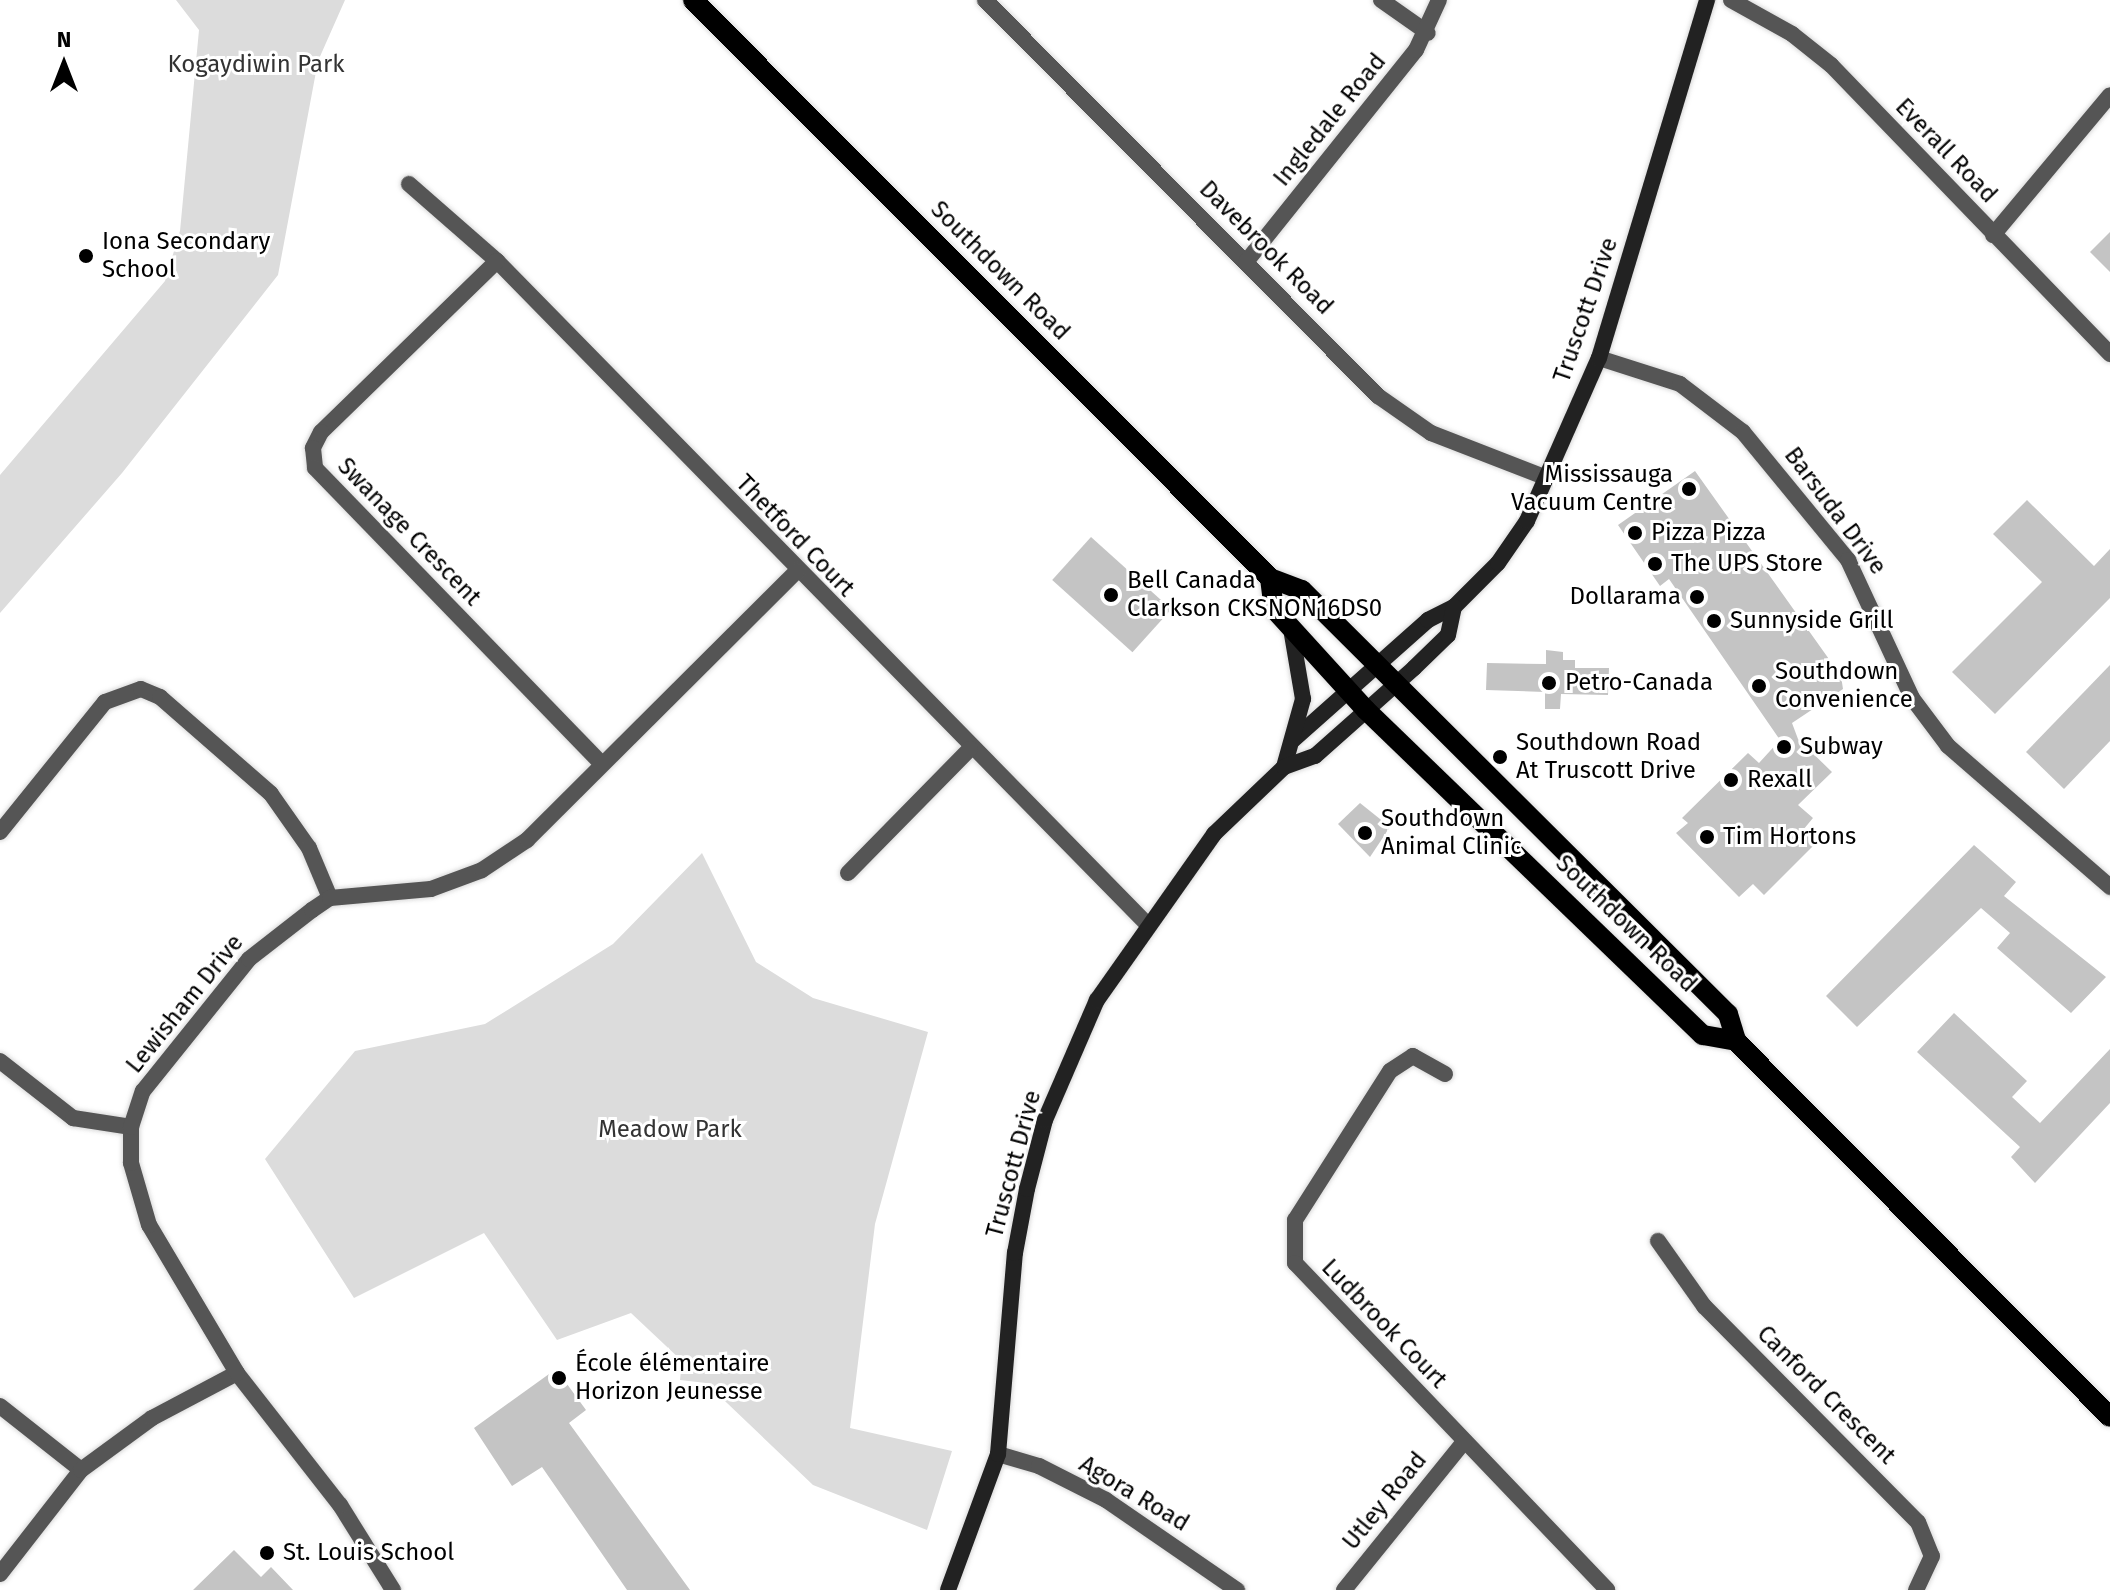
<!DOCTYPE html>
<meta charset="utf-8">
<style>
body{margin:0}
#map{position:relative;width:2110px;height:1590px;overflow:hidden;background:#fff;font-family:"Fira Sans",sans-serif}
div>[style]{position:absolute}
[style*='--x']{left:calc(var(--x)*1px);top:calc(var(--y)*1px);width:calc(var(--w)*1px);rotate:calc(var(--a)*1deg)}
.green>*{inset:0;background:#dcdcdc}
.building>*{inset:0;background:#c4c4c4;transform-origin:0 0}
.roads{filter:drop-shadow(0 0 2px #dbdbdb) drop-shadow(0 0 2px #dbdbdb)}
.street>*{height:16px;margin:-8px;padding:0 8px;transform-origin:8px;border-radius:8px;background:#555}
.secondary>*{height:16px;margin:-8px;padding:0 8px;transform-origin:8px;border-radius:8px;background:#222}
.primary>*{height:20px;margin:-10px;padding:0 10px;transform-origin:10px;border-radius:10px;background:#000}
.dots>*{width:22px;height:22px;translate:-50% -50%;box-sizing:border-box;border:4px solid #fff;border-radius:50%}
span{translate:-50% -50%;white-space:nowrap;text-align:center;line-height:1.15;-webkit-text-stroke:6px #fff;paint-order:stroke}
.park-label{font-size:24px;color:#333}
.street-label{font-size:24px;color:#000}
.poi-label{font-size:24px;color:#000}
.left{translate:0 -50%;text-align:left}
.right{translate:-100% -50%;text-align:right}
.north{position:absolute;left:24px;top:24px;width:80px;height:80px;-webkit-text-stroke:6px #fff;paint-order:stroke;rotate:0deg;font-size:22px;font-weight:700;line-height:32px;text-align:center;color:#000}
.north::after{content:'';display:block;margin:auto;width:28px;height:36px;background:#000;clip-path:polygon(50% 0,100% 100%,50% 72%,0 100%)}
</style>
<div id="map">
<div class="green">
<div style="clip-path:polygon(176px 0,345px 0,318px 61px,278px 275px,122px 473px,0 613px,0 475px,165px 281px,180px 231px,199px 30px)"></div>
<div style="clip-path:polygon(702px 853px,756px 962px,813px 998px,928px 1032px,875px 1224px,850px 1428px,952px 1451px,927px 1530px,813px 1485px,706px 1383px,680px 1380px,682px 1361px,631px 1313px,557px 1340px,484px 1233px,354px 1298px,265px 1159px,355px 1051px,485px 1024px,613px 944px)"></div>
</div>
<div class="building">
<div style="clip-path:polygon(2110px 232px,2110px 272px,2090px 252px)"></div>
<div style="clip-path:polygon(1695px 471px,1841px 676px,1843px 689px,1792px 723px,1798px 739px,1832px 772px,1798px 805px,1813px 818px,1803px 830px,1826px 833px,1764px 895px,1753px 884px,1739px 897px,1676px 833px,1688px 823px,1682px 818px,1748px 753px,1759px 763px,1780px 740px,1669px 579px,1660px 586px,1618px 525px)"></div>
<div style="clip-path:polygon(2027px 500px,2094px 566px,2110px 549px,2110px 598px,1995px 714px,1952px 672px,2042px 582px,1993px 534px)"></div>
<div style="left:1091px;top:537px;width:108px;height:58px;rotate:42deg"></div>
<div style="clip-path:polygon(1546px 650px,1563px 652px,1563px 660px,1575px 660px,1575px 668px,1609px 668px,1608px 695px,1561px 694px,1560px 709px,1545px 709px,1545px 692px,1486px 690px,1487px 663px,1546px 664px)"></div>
<div style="clip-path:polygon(2110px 665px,2110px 741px,2064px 789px,2026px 752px)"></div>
<div style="clip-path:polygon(1360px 803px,1390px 827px,1370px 857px,1338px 824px)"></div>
<div style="clip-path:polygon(1974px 845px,2016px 882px,2004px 896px,2106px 977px,2071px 1013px,1997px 948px,2010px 933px,1981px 908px,1857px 1027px,1826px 996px)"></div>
<div style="clip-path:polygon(1954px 1013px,2027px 1081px,2012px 1097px,2040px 1123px,2110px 1049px,2110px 1103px,2035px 1183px,2011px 1157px,2020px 1147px,1917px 1052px)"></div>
<div style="clip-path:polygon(556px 1369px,586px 1410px,569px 1423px,690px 1590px,627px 1590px,542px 1467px,512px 1486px,474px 1428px)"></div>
<div style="clip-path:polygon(234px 1550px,261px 1577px,271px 1567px,293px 1590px,193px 1590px)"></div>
</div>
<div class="roads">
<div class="street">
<div style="--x:985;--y:0;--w:558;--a:45.22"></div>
<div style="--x:1378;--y:396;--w:65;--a:34.9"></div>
<div style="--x:1431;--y:433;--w:124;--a:21.2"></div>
<div style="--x:1381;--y:0;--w:57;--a:35.1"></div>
<div style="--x:1731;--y:0;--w:70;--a:29.1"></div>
<div style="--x:1792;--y:34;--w:50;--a:38.5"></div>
<div style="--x:1831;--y:65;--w:402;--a:46"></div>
<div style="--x:409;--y:184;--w:117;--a:41.2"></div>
<div style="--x:497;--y:261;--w:927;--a:45.57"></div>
<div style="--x:1993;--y:235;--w:182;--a:-50.1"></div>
<div style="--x:497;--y:261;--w:245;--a:135.8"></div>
<div style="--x:321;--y:432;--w:18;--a:117"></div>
<div style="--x:313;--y:448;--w:20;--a:84"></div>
<div style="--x:315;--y:468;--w:411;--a:45.9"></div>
<div style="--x:1246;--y:262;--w:272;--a:-51.3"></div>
<div style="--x:1416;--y:50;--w:55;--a:-65.3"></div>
<div style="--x:1599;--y:358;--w:85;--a:17.8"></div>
<div style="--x:1680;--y:384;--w:79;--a:37.3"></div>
<div style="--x:1743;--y:432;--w:166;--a:50.6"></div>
<div style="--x:1848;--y:560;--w:152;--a:65.1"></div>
<div style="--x:1912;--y:698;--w:60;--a:53.1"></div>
<div style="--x:1948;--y:746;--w:215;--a:41"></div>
<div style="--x:0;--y:832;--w:167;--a:-51.1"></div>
<div style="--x:105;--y:702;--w:38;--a:-20"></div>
<div style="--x:141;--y:689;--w:21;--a:23"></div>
<div style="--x:160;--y:697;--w:147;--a:41.1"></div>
<div style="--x:271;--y:794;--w:66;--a:54.9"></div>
<div style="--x:309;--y:848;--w:54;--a:67.2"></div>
<div style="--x:848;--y:873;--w:174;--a:-45.5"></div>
<div style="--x:0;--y:1061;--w:93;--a:38"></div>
<div style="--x:73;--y:1118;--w:59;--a:8.8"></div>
<div style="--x:1445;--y:1074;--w:37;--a:-151"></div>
<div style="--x:1413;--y:1056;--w:27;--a:147"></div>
<div style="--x:1390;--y:1071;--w:177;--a:122.5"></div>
<div style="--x:1295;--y:1220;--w:43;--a:90"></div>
<div style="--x:1295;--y:1263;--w:452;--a:46.3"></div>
<div style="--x:1658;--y:1241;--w:80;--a:54.7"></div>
<div style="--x:1704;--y:1306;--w:304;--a:45.3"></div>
<div style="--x:1918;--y:1522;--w:37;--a:68"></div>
<div style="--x:1932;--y:1556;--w:38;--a:115"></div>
<div style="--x:0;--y:1406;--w:103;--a:38.3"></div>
<div style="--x:998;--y:1454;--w:43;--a:16.3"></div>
<div style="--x:1039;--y:1466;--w:75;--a:26.9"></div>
<div style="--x:1106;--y:1500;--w:159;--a:34.5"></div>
<div style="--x:0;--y:1574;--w:132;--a:-52.1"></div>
<div style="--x:81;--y:1470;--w:88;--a:-36.2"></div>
<div style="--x:152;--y:1418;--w:96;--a:-27.9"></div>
<div style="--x:393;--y:1590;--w:100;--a:-121.9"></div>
<div style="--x:340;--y:1505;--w:167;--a:-128"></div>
<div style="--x:237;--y:1373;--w:172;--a:-120.7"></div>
<div style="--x:149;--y:1225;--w:65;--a:-106.2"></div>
<div style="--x:131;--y:1163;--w:36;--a:-90"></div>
<div style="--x:131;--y:1127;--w:38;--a:-72"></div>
<div style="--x:143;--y:1091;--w:169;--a:-51.2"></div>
<div style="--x:249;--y:959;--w:80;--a:-37.9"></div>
<div style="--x:312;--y:910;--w:22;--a:-34"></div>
<div style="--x:330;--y:898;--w:101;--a:-5.1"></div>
<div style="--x:431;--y:889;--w:54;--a:-20.4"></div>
<div style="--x:482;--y:870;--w:54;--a:-33.7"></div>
<div style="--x:527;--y:840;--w:381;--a:-44.9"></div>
<div style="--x:1344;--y:1590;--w:191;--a:-51"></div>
</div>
<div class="secondary">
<div style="--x:1293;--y:740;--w:181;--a:-41.6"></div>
<div style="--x:1428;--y:620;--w:29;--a:-27"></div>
<div style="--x:1454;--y:607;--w:62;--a:-45"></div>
<div style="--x:1498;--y:563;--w:51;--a:-55.4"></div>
<div style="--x:1527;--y:521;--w:178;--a:-66.2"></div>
<div style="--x:1599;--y:358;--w:374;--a:-73.2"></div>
<div style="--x:1284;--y:767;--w:71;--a:-74.4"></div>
<div style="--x:1303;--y:699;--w:71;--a:-99.7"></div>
<div style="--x:948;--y:1590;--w:145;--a:-69.8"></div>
<div style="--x:998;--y:1454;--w:202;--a:-85.2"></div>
<div style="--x:1015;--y:1253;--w:65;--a:-79.4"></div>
<div style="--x:1027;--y:1189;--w:71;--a:-75.4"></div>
<div style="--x:1045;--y:1120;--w:131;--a:-66.6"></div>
<div style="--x:1097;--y:1000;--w:203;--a:-54.8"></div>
<div style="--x:1214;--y:834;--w:97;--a:-43.7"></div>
<div style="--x:1284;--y:767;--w:33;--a:-20"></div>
<div style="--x:1315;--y:756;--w:132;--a:-41.6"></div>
<div style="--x:1414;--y:668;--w:47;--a:-44.1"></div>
<div style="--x:1448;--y:635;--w:29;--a:-78"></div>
</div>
<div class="primary">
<div style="--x:693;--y:0;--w:817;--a:45.05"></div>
<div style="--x:1270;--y:578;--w:34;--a:21"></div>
<div style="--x:1302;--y:590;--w:601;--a:44.87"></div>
<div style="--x:1728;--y:1014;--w:28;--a:73"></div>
<div style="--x:1736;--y:1041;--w:530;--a:45.15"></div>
<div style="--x:1270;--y:578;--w:31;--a:83"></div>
<div style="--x:1274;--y:609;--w:137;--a:47.7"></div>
<div style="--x:1366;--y:710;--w:468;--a:44"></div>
<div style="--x:1703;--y:1035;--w:34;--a:10"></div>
</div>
</div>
<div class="dots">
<div style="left:86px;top:256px;background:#000"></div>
<div style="left:1689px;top:489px;background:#000"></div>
<div style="left:1635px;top:533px;background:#000"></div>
<div style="left:1655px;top:564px;background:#000"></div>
<div style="left:1111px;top:595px;background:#000"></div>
<div style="left:1697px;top:597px;background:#000"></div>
<div style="left:1714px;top:621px;background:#000"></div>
<div style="left:1549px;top:683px;background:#000"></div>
<div style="left:1759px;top:686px;background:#000"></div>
<div style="left:1784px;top:747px;background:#000"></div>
<div style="left:1500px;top:757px;background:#000"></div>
<div style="left:1731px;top:780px;background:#000"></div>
<div style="left:1365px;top:833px;background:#000"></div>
<div style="left:1707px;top:837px;background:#000"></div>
<div style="left:559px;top:1378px;background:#000"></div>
<div style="left:267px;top:1553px;background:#000"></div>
</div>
<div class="park-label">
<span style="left:256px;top:65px">Kogaydiwin Park</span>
<span style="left:670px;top:1130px">Meadow Park</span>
</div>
<div class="street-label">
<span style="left:1330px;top:120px;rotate:-51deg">Ingledale Road</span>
<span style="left:1946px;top:151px;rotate:46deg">Everall Road</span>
<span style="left:1266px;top:248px;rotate:45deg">Davebrook Road</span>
<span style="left:1000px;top:271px;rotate:45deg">Southdown Road</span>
<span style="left:1586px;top:310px;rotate:-71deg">Truscott Drive</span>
<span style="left:1835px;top:511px;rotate:53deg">Barsuda Drive</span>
<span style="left:409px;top:532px;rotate:46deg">Swanage Crescent</span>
<span style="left:795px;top:536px;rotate:46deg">Thetford Court</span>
<span style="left:1626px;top:924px;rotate:44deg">Southdown Road</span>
<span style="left:185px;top:1004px;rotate:-51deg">Lewisham Drive</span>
<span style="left:1014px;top:1164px;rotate:-75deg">Truscott Drive</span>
<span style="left:1384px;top:1324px;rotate:46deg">Ludbrook Court</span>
<span style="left:1826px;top:1395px;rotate:45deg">Canford Crescent</span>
<span style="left:1134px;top:1494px;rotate:31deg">Agora Road</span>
<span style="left:1385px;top:1501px;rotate:-51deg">Utley Road</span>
</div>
<div class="poi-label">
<span class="left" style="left:102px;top:256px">Iona Secondary<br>School</span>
<span class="right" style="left:1673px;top:489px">Mississauga<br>Vacuum Centre</span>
<span class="left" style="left:1651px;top:533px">Pizza Pizza</span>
<span class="left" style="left:1671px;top:564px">The UPS Store</span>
<span class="left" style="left:1127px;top:595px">Bell Canada<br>Clarkson CKSNON16DS0</span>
<span class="right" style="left:1681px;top:597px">Dollarama</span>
<span class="left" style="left:1730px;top:621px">Sunnyside Grill</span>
<span class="left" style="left:1775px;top:686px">Southdown<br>Convenience</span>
<span class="left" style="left:1565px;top:683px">Petro-Canada</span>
<span class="left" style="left:1516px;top:757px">Southdown Road<br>At Truscott Drive</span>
<span class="left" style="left:1800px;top:747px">Subway</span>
<span class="left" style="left:1747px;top:780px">Rexall</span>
<span class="left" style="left:1381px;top:833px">Southdown<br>Animal Clinic</span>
<span class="left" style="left:1723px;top:837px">Tim Hortons</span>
<span class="left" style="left:575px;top:1378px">École élémentaire<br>Horizon Jeunesse</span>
<span class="left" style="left:283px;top:1553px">St. Louis School</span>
</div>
<div class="north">N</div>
</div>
